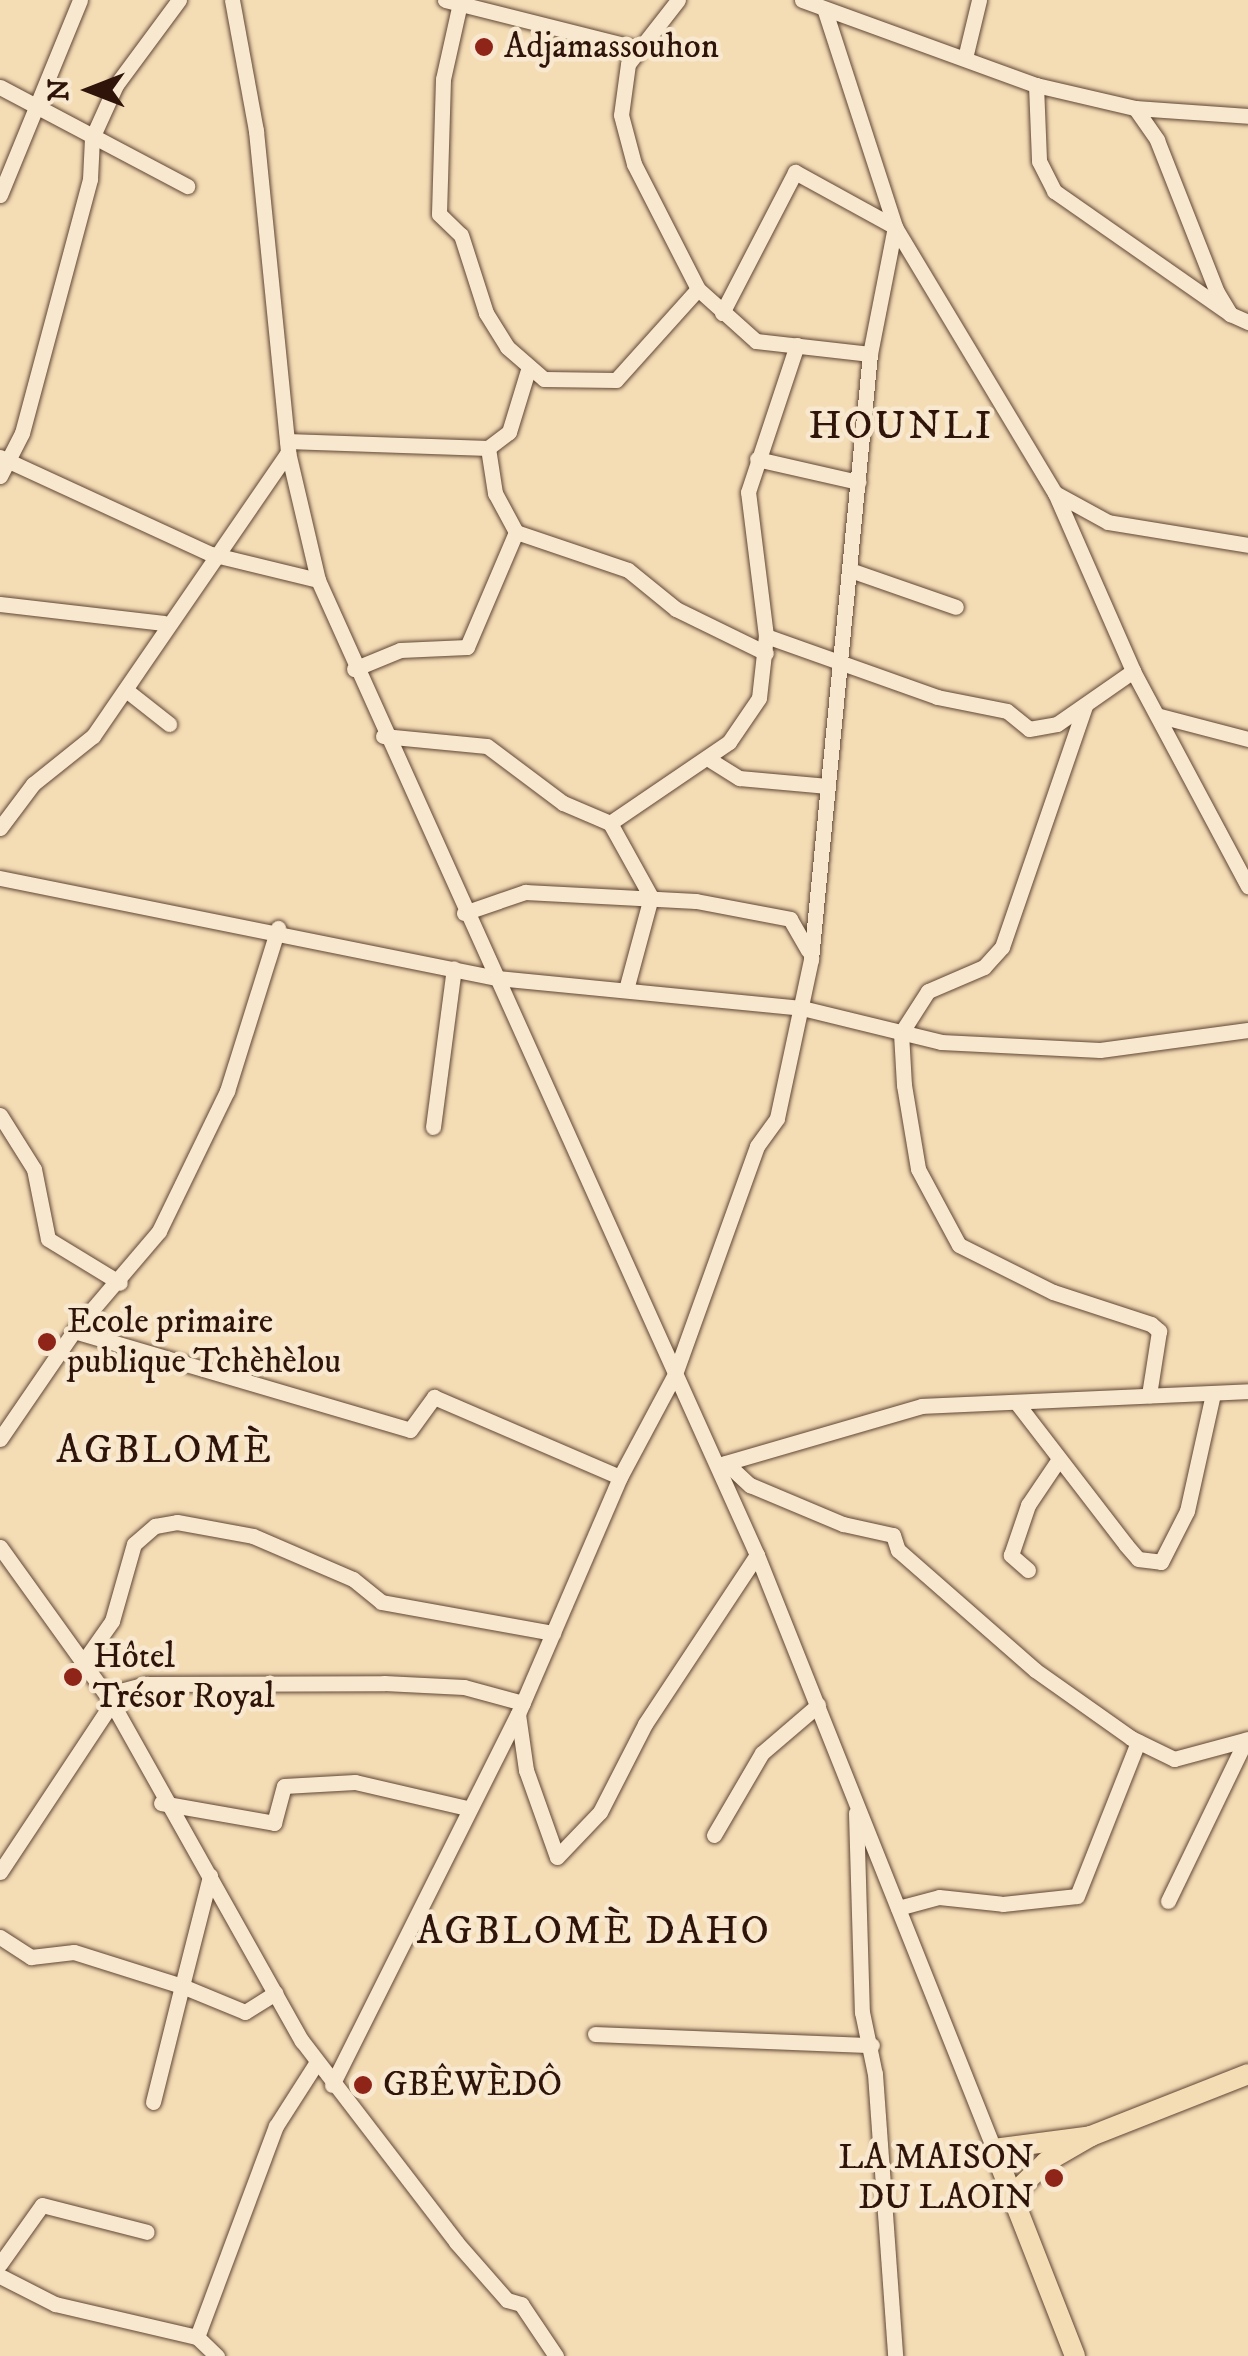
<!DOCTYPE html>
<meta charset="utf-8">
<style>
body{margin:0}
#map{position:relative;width:1248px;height:2356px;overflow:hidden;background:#f4dcb5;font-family:"IM FELL DW Pica",serif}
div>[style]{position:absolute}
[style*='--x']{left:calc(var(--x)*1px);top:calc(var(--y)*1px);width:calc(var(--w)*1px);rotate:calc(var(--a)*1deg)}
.roads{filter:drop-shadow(0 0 2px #604635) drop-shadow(0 0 2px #604635)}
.minor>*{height:15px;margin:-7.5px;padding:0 7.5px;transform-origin:7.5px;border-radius:7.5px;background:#f8e8cf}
.major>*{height:20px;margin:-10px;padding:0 10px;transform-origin:10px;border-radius:10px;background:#f4dcb5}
.dots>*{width:28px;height:28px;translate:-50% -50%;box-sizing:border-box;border:5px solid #f8e8cf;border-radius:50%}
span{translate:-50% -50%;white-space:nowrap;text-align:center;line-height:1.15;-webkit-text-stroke:9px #f8e8cf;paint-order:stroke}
.poi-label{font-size:35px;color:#2f140a}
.left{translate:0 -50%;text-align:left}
.right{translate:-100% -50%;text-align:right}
.quarter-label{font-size:40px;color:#2f140a;letter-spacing:2.5px}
.north{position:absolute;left:40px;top:40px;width:100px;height:100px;-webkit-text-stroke:8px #f8e8cf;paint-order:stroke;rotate:270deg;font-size:28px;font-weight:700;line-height:40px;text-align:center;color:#2f140a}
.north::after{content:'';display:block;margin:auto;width:35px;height:45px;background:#2f140a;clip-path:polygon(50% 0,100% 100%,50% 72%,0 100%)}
</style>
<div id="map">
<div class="roads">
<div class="minor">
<div style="--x:232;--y:0;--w:133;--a:79.6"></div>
<div style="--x:256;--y:131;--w:323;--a:84.3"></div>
<div style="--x:288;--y:452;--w:131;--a:76.8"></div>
<div style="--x:318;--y:580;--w:1069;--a:65.76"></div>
<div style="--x:757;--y:1555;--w:640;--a:68.25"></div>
<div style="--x:445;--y:0;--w:197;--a:14.1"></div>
<div style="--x:678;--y:0;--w:81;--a:128"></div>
<div style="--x:628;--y:64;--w:51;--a:97.8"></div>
<div style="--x:621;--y:115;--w:51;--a:75.1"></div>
<div style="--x:634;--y:164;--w:140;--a:62.9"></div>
<div style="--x:698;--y:289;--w:78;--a:41.9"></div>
<div style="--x:756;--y:341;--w:115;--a:6.5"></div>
<div style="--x:802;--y:0;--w:249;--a:20"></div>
<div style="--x:1036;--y:85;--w:102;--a:13.1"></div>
<div style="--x:1135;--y:108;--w:39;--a:55"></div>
<div style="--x:1157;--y:140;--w:163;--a:68.5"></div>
<div style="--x:1217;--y:292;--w:26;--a:59"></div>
<div style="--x:1230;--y:314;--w:20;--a:24"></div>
<div style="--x:460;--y:3;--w:78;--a:102.6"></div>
<div style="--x:443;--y:79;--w:135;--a:91.7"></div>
<div style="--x:439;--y:214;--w:30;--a:44"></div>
<div style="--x:461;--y:235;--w:82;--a:72.2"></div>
<div style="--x:486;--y:313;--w:40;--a:58"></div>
<div style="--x:507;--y:347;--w:49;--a:40.9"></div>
<div style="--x:544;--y:379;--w:72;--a:0.8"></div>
<div style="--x:616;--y:380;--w:122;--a:-48"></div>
<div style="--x:825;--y:11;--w:227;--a:72"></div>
<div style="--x:895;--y:227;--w:310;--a:59"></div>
<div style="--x:1055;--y:493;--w:194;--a:66.3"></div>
<div style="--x:1133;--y:671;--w:244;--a:61.9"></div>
<div style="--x:965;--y:58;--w:60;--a:-76.4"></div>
<div style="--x:1036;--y:85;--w:76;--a:87.7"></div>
<div style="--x:1039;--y:161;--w:34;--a:63"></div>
<div style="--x:1054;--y:191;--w:215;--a:34.9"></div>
<div style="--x:0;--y:87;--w:212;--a:27.9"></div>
<div style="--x:1135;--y:108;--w:113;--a:4"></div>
<div style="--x:0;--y:195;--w:211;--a:-67.7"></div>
<div style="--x:722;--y:313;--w:159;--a:-62.6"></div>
<div style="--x:795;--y:172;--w:114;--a:28.8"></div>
<div style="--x:528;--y:370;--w:65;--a:107"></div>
<div style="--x:509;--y:432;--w:26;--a:143"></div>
<div style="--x:488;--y:448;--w:46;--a:81.2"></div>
<div style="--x:495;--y:493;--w:44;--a:61.7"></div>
<div style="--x:516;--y:532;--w:118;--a:18.7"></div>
<div style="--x:628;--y:570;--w:62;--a:39.1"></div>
<div style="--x:676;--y:609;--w:100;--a:26.1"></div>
<div style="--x:287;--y:441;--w:201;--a:2"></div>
<div style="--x:0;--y:457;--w:232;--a:24.7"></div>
<div style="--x:211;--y:554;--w:110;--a:13.7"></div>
<div style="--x:757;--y:459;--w:104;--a:12.8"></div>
<div style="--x:0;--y:476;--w:48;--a:-62.9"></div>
<div style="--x:22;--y:433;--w:263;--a:-75"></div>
<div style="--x:90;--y:179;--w:41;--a:-87.2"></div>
<div style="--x:92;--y:138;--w:58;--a:-65.6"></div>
<div style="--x:116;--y:85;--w:106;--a:-53.5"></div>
<div style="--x:1055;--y:493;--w:60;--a:28.7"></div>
<div style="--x:1108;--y:522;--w:142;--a:9.3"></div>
<div style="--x:850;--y:570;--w:112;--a:19.2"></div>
<div style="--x:0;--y:604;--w:165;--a:6.6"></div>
<div style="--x:766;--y:636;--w:182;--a:19.6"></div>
<div style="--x:937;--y:697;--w:71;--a:11.3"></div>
<div style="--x:1007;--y:711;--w:28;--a:39"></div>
<div style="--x:1029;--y:729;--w:28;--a:-10"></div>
<div style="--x:1057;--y:724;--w:93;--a:-34.9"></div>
<div style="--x:354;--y:669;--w:50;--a:-22.4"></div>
<div style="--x:400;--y:650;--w:67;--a:-2.6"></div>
<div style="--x:467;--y:647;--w:125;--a:-66.9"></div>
<div style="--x:126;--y:690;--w:55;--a:38.3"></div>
<div style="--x:1085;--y:706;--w:255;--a:109"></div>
<div style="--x:1002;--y:947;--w:27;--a:132"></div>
<div style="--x:984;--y:967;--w:61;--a:156.8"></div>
<div style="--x:928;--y:991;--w:50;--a:122.7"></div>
<div style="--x:901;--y:1033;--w:52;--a:86.7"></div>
<div style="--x:904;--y:1085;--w:85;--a:80.5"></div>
<div style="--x:918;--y:1169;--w:86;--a:61.7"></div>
<div style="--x:959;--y:1245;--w:105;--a:26.6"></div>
<div style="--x:1053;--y:1292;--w:103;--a:18.1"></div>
<div style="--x:1151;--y:1324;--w:11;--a:41"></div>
<div style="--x:1159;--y:1331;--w:65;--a:98.9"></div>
<div style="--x:1160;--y:716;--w:91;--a:14.6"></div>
<div style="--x:383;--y:736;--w:104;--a:5.5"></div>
<div style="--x:487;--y:746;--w:95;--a:36.9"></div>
<div style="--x:563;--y:803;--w:51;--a:23.1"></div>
<div style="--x:610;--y:823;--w:85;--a:61"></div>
<div style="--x:651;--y:897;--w:92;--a:105.1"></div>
<div style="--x:707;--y:758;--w:38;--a:32"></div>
<div style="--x:739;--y:778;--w:89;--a:5.1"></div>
<div style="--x:610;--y:823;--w:144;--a:-34.2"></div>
<div style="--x:729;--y:742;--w:53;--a:-55.7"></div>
<div style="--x:759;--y:698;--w:62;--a:-83.6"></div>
<div style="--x:766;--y:636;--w:145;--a:-97.1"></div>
<div style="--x:748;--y:492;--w:155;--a:-71.6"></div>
<div style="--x:0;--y:828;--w:55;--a:-53.1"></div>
<div style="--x:33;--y:784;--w:77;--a:-38.7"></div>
<div style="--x:93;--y:736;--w:345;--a:-55.5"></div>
<div style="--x:0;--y:878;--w:507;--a:11.38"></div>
<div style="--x:497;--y:978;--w:306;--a:5.6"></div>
<div style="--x:802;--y:1008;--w:143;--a:13.7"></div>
<div style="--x:941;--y:1042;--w:159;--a:2.9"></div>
<div style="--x:1100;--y:1050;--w:149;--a:-7.7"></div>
<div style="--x:464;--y:913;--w:65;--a:-19"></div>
<div style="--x:525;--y:892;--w:171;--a:3"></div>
<div style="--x:696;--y:901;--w:96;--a:10.8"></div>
<div style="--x:790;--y:919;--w:36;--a:60"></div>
<div style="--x:0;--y:1115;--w:64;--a:57.8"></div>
<div style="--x:34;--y:1169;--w:71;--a:78.7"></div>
<div style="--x:48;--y:1239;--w:84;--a:31.4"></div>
<div style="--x:433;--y:1127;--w:160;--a:-82.5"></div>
<div style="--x:74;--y:1331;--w:350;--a:16.4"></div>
<div style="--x:410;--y:1430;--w:41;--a:-54"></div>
<div style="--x:434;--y:1397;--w:202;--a:23.3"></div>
<div style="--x:1016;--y:1402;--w:180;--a:52.4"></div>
<div style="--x:1126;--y:1545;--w:18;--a:49"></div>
<div style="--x:1138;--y:1559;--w:23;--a:7"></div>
<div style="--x:1161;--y:1562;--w:57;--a:-63"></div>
<div style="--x:1187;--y:1511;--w:120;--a:-77.5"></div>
<div style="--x:0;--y:1439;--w:131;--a:-55.6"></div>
<div style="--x:74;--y:1331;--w:131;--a:-49.6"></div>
<div style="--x:159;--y:1231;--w:156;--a:-64.1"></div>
<div style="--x:227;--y:1091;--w:171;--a:-72.6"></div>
<div style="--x:726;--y:1463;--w:33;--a:43"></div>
<div style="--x:750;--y:1485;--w:101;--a:22.8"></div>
<div style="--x:843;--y:1524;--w:51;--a:12.4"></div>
<div style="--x:893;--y:1535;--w:16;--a:72"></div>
<div style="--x:898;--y:1550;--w:182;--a:41.2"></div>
<div style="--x:1035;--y:1670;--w:118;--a:35.3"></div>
<div style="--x:1131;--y:1738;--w:48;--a:26"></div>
<div style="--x:1174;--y:1759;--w:77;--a:-15.1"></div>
<div style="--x:722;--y:1464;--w:208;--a:-16.2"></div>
<div style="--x:922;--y:1406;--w:326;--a:-2.6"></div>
<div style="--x:0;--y:1547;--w:192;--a:54.3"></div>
<div style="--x:112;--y:1703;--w:388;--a:60.7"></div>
<div style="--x:302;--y:2041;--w:253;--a:52.5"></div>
<div style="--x:456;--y:2242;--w:77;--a:48.7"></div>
<div style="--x:507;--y:2300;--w:15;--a:16"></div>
<div style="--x:521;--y:2304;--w:63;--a:56.1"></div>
<div style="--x:1028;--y:1570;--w:23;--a:-139"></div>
<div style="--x:1011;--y:1555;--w:53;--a:-71.2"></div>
<div style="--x:1028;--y:1505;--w:52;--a:-56"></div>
<div style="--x:81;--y:1665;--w:54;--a:-54.8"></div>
<div style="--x:112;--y:1621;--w:80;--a:-74.1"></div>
<div style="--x:134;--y:1544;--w:28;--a:-41"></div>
<div style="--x:155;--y:1526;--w:22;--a:-10"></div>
<div style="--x:177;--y:1522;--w:77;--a:10.4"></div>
<div style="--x:253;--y:1536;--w:109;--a:23.3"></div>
<div style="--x:353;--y:1579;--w:36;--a:39"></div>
<div style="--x:381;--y:1602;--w:175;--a:10.2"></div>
<div style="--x:518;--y:1714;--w:57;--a:81.9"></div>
<div style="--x:526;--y:1770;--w:92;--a:70.4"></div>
<div style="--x:557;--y:1857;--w:62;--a:-46.3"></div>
<div style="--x:600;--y:1812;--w:99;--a:-62.9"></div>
<div style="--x:645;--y:1724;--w:203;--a:-56.5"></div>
<div style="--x:161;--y:1803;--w:115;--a:10"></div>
<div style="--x:274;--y:1823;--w:38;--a:-75"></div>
<div style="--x:284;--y:1786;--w:71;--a:-3.2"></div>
<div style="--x:355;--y:1782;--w:115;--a:13.1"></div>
<div style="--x:856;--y:1813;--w:199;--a:88.3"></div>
<div style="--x:862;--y:2012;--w:63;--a:78.2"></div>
<div style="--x:875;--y:2074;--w:283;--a:85.9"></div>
<div style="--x:714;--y:1835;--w:95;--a:-59.7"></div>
<div style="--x:762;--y:1753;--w:74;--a:-40.6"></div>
<div style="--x:0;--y:1872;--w:217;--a:-56.5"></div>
<div style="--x:120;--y:1691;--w:28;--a:-15"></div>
<div style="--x:147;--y:1684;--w:237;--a:-0.2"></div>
<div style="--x:384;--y:1683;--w:80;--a:2.9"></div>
<div style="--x:464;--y:1687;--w:61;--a:15.2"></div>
<div style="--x:1168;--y:1901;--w:179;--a:-64.2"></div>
<div style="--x:898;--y:1908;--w:42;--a:-15"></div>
<div style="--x:939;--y:1897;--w:64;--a:6.2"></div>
<div style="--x:1003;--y:1904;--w:74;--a:-6.2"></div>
<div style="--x:1077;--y:1896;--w:166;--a:-68.4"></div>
<div style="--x:0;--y:1937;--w:37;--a:33"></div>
<div style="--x:31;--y:1957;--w:43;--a:-6.6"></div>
<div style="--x:74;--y:1952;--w:113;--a:17.5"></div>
<div style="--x:182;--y:1986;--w:114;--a:-75.7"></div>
<div style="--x:595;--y:2034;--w:277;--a:2.3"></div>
<div style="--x:332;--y:2085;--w:415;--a:-63.4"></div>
<div style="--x:518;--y:1714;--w:258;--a:-66.7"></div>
<div style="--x:620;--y:1477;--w:117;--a:-61.9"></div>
<div style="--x:675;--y:1374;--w:242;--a:-70.2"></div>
<div style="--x:757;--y:1146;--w:34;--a:-54"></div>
<div style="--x:777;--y:1118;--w:163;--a:-77.9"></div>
<div style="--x:811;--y:959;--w:608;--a:-84.43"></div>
<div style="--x:870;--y:354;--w:129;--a:-78.9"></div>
<div style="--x:153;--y:2102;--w:120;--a:-76"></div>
<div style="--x:182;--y:1986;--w:68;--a:22.4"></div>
<div style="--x:245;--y:2012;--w:36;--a:-32"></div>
<div style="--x:0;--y:2264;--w:72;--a:-54.6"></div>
<div style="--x:42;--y:2205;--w:108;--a:14.4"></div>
<div style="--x:0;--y:2276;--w:62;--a:27"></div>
<div style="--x:55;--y:2304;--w:146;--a:13.1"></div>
<div style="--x:197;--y:2337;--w:28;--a:44"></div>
<div style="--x:197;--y:2337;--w:225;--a:-69.5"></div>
<div style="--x:276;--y:2126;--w:76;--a:-57.4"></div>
</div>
<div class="major">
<div style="--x:1011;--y:2196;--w:49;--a:-44.2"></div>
<div style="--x:1046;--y:2162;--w:52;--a:-30"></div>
<div style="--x:1091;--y:2136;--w:169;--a:-21.5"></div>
<div style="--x:1075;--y:2356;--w:222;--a:-111.4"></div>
<div style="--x:994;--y:2149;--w:98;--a:-7.6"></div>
</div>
</div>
<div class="dots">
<div style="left:484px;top:47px;background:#8f2418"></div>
<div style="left:47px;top:1342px;background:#8f2418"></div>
<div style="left:73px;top:1677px;background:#8f2418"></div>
<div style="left:363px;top:2085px;background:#8f2418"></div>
<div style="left:1054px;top:2178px;background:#8f2418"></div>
</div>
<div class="poi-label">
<span class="left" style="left:504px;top:47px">Adjamassouhon</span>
<span class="left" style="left:67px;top:1342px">Ecole primaire<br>publique Tchèhèlou</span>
<span class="left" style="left:93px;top:1677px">Hôtel<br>Trésor Royal</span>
<span class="left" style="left:383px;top:2085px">GBÊWÈDÔ</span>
<span class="right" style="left:1034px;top:2178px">LA MAISON<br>DU LAOIN</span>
</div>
<div class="quarter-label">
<span style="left:901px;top:427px">HOUNLI</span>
<span style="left:165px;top:1451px">AGBLOMÈ</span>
<span style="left:594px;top:1932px">AGBLOMÈ DAHO</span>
</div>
<div class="north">N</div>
</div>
